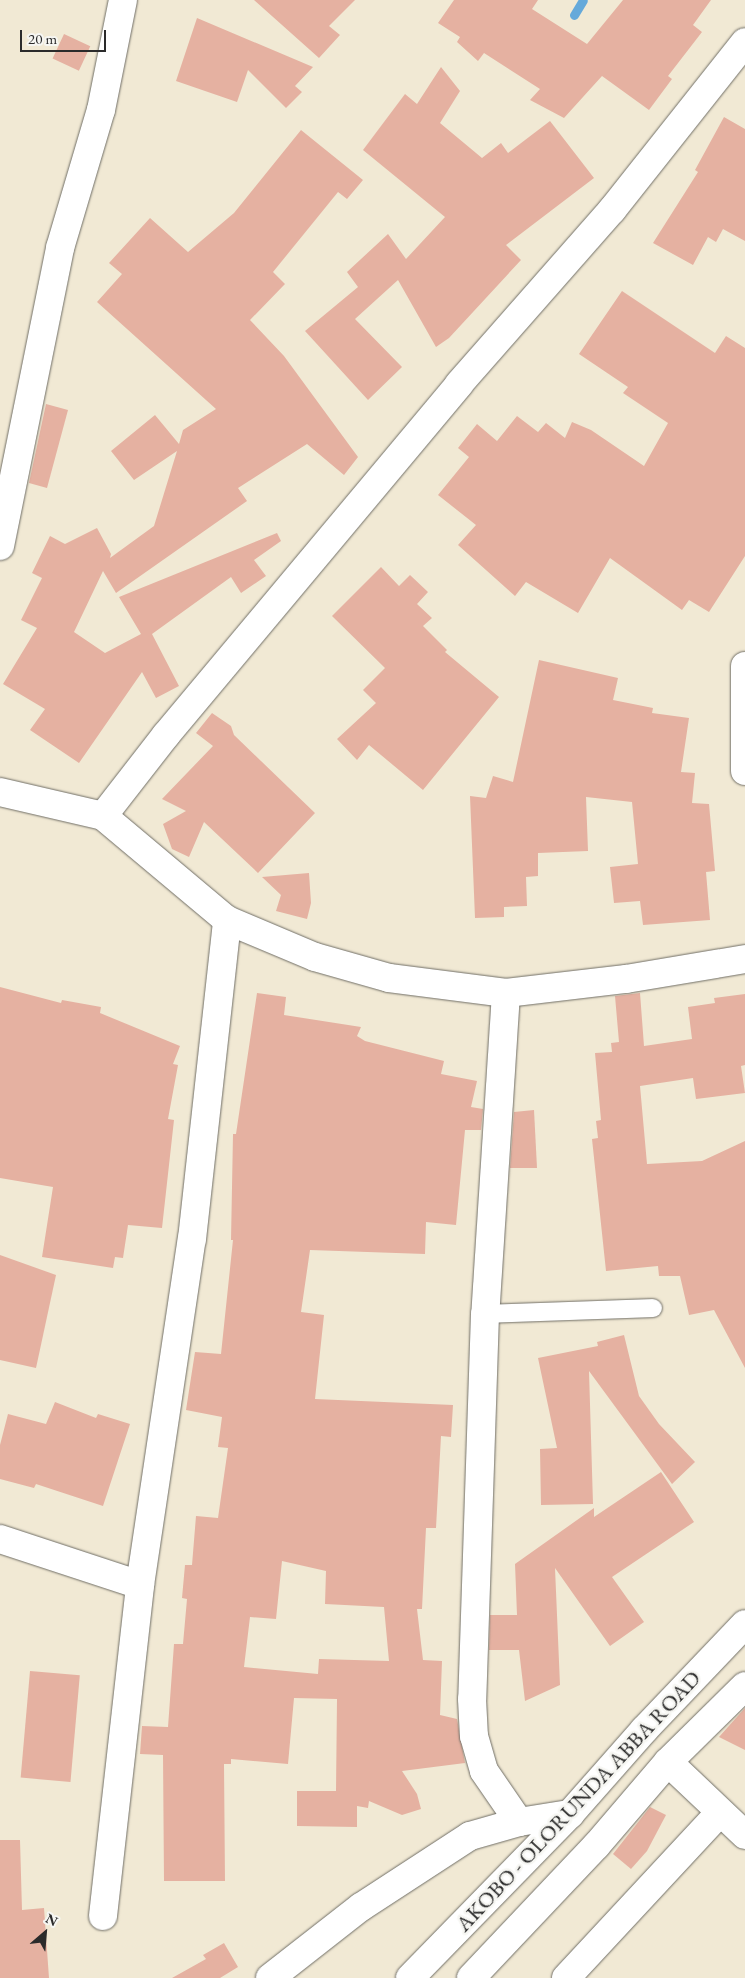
<!DOCTYPE html>
<style>
body{margin:0}
#map{position:relative;width:745px;height:1978px;overflow:hidden;background:#f1e9d4;font-family:"EB Garamond",serif}
div>[style]{position:absolute}
[style*='--x']{left:calc(var(--x)*1px);top:calc(var(--y)*1px);width:calc(var(--w)*1px);rotate:calc(var(--a)*1deg)}
.stream>*{height:9px;margin:-4.5px;padding:0 4.5px;transform-origin:4.5px;border-radius:4.5px;background:#65a9da}
.building>*{inset:0;background:#e5b1a1;transform-origin:0 0}
.roads{filter:drop-shadow(0 0 1px #706e66) drop-shadow(0 0 1px #706e66)}
.lane>*{height:18px;margin:-9px;padding:0 9px;transform-origin:9px;border-radius:9px;background:#fff}
.street>*{height:28px;margin:-14px;padding:0 14px;transform-origin:14px;border-radius:14px;background:#fff}
.secondary>*{height:28px;margin:-14px;padding:0 14px;transform-origin:14px;border-radius:14px;background:#fff}
.highway>*{height:28px;margin:-14px;padding:0 14px;transform-origin:14px;border-radius:14px;background:#fff}
span{translate:-50% -50%;white-space:nowrap;text-align:center;line-height:1.15;-webkit-text-stroke:5px #f6f6f2;paint-order:stroke}
.street-label{font-size:22px;color:#2b2b2b}
.north{position:absolute;left:20px;top:1908px;width:50px;height:50px;-webkit-text-stroke:4px #f6f6f2;paint-order:stroke;rotate:27deg;font-size:14px;font-weight:700;line-height:20px;text-align:center;color:#2b2b2b}
.north::after{content:'';display:block;margin:auto;width:18px;height:22px;background:#2b2b2b;clip-path:polygon(50% 0,100% 100%,50% 72%,0 100%)}
.scale{position:absolute;left:20px;top:30px;width:86px;height:22px;box-sizing:border-box;border:2px solid #2b2b2b;border-top:0;padding-left:6px;font-size:15px;line-height:18px;white-space:nowrap;color:#2b2b2b;-webkit-text-stroke:4px #f6f6f2;paint-order:stroke}
</style>
<div id="map">
<div class="stream">
<div style="--x:574;--y:15;--w:17;--a:-59"></div>
</div>
<div class="building">
<div style="clip-path:polygon(254px 0,355px 0,329px 26px,340px 35px,319px 58px)"></div>
<div style="clip-path:polygon(454px 0,538px 0,532px 9px,587px 44px,623px 0,711px 0,693px 25px,702px 32px,668px 76px,672px 79px,649px 110px,602px 76px,564px 118px,530px 100px,540px 89px,484px 53px,478px 61px,457px 42px,460px 37px,438px 23px)"></div>
<div style="clip-path:polygon(197px 18px,313px 67px,295px 86px,302px 92px,286px 108px,248px 70px,237px 102px,176px 81px)"></div>
<div style="left:64px;top:34px;width:29px;height:27px;rotate:25deg"></div>
<div style="clip-path:polygon(441px 67px,460px 91px,440px 123px,482px 158px,501px 143px,508px 153px,550px 121px,594px 178px,506px 245px,521px 260px,449px 338px,436px 347px,398px 280px,355px 319px,402px 367px,368px 400px,305px 331px,358px 287px,347px 272px,388px 234px,406px 259px,445px 217px,363px 150px,405px 94px,417px 104px)"></div>
<div style="clip-path:polygon(724px 117px,745px 129px,745px 241px,723px 229px,716px 242px,708px 237px,693px 265px,653px 243px,698px 172px,695px 170px)"></div>
<div style="clip-path:polygon(301px 130px,363px 180px,347px 199px,338px 192px,273px 272px,285px 284px,250px 320px,284px 356px,358px 457px,344px 475px,307px 444px,238px 488px,247px 501px,116px 593px,103px 571px,74px 632px,105px 653px,141px 634px,119px 597px,277px 533px,281px 541px,254px 560px,266px 576px,241px 593px,231px 577px,152px 634px,179px 686px,156px 698px,142px 672px,79px 763px,30px 730px,45px 709px,3px 684px,37px 628px,21px 620px,42px 578px,32px 573px,50px 536px,65px 544px,97px 528px,111px 554px,110px 558px,154px 526px,177px 451px,134px 480px,111px 451px,155px 415px,179px 444px,183px 430px,216px 409px,97px 302px,122px 274px,109px 263px,150px 218px,188px 252px,234px 213px)"></div>
<div style="clip-path:polygon(622px 291px,715px 353px,726px 336px,745px 348px,745px 556px,709px 612px,689px 600px,682px 610px,610px 558px,578px 613px,526px 582px,515px 596px,458px 545px,476px 525px,438px 495px,469px 457px,458px 448px,477px 424px,497px 441px,517px 416px,538px 432px,546px 423px,565px 438px,572px 422px,591px 430px,644px 466px,668px 423px,623px 393px,628px 387px,579px 354px)"></div>
<div style="clip-path:polygon(46px 404px,68px 410px,47px 488px,29px 483px)"></div>
<div style="clip-path:polygon(381px 567px,399px 586px,410px 575px,428px 592px,417px 604px,432px 618px,423px 626px,447px 650px,445px 652px,499px 697px,423px 790px,369px 745px,357px 760px,337px 739px,376px 703px,363px 690px,385px 668px,332px 616px)"></div>
<div style="clip-path:polygon(539px 660px,618px 678px,613px 700px,653px 708px,652px 713px,689px 718px,681px 772px,695px 773px,692px 803px,709px 804px,715px 871px,706px 872px,710px 920px,643px 925px,640px 901px,614px 903px,610px 867px,638px 864px,632px 802px,586px 797px,588px 851px,538px 853px,538px 876px,526px 877px,527px 906px,504px 907px,504px 917px,475px 918px,470px 796px,486px 798px,493px 776px,513px 782px)"></div>
<div style="clip-path:polygon(212px 713px,231px 726px,234px 735px,315px 813px,258px 873px,204px 822px,189px 857px,172px 849px,163px 824px,186px 811px,162px 799px,213px 746px,196px 733px)"></div>
<div style="clip-path:polygon(309px 873px,311px 903px,307px 919px,276px 911px,281px 895px,262px 877px)"></div>
<div style="clip-path:polygon(0 987px,61px 1003px,62px 1000px,101px 1007px,100px 1013px,180px 1046px,173px 1064px,178px 1065px,168px 1119px,174px 1120px,162px 1228px,128px 1225px,123px 1258px,115px 1257px,113px 1268px,42px 1257px,53px 1187px,0 1178px)"></div>
<div style="clip-path:polygon(evenodd,257px 993px,286px 997px,284px 1015px,361px 1027px,357px 1036px,365px 1041px,444px 1061px,441px 1074px,477px 1081px,471px 1107px,483px 1109px,481px 1130px,465px 1130px,456px 1225px,426px 1222px,425px 1254px,310px 1250px,301px 1312px,324px 1315px,315px 1399px,453px 1405px,451px 1437px,441px 1436px,436px 1528px,426px 1528px,422px 1609px,417px 1609px,423px 1660px,442px 1661px,440px 1715px,457px 1719px,465px 1763px,402px 1771px,417px 1794px,421px 1809px,402px 1815px,369px 1801px,368px 1808px,357px 1806px,357px 1827px,297px 1826px,297px 1791px,336px 1791px,337px 1699px,294px 1698px,288px 1764px,231px 1759px,231px 1764px,224px 1764px,225px 1881px,164px 1881px,163px 1755px,140px 1754px,142px 1726px,168px 1727px,174px 1644px,183px 1644px,187px 1599px,182px 1598px,185px 1565px,192px 1565px,196px 1516px,218px 1518px,228px 1448px,218px 1447px,222px 1417px,186px 1410px,195px 1352px,221px 1354px,233px 1240px,231px 1240px,233px 1134px,236px 1134px,257px 993px,282px 1561px,326px 1571px,325px 1604px,384px 1607px,389px 1661px,319px 1659px,318px 1674px,244px 1667px,250px 1617px,276px 1619px,282px 1561px)"></div>
<div style="clip-path:polygon(640px 993px,644px 1046px,692px 1039px,688px 1007px,715px 1003px,714px 998px,745px 994px,745px 1065px,741px 1066px,745px 1093px,696px 1099px,693px 1078px,640px 1086px,647px 1164px,702px 1161px,745px 1141px,745px 1368px,714px 1310px,689px 1315px,680px 1276px,659px 1276px,658px 1266px,606px 1271px,592px 1139px,598px 1138px,596px 1121px,601px 1120px,595px 1053px,612px 1052px,611px 1043px,619px 1042px,615px 996px)"></div>
<div style="clip-path:polygon(534px 1110px,537px 1168px,510px 1168px,514px 1112px)"></div>
<div style="clip-path:polygon(0 1255px,56px 1275px,36px 1368px,0 1360px)"></div>
<div style="clip-path:polygon(624px 1335px,639px 1396px,659px 1424px,695px 1462px,672px 1484px,589px 1371px,593px 1504px,541px 1505px,540px 1449px,557px 1448px,538px 1358px,598px 1346px,597px 1342px)"></div>
<div style="clip-path:polygon(55px 1402px,96px 1418px,98px 1414px,130px 1424px,103px 1506px,36px 1484px,34px 1488px,0 1479px,0 1445px,8px 1414px,46px 1424px)"></div>
<div style="clip-path:polygon(661px 1472px,694px 1522px,612px 1577px,644px 1622px,610px 1646px,555px 1568px,560px 1685px,525px 1701px,519px 1650px,489px 1650px,490px 1615px,517px 1615px,515px 1564px,594px 1508px,594px 1517px)"></div>
<div style="left:30px;top:1671px;width:50px;height:107px;rotate:5deg"></div>
<div style="clip-path:polygon(745px 1708px,745px 1750px,719px 1737px)"></div>
<div style="clip-path:polygon(650px 1807px,666px 1815px,647px 1851px,631px 1869px,613px 1854px)"></div>
<div style="clip-path:polygon(0 1840px,20px 1840px,22px 1910px,44px 1908px,49px 1978px,0 1978px)"></div>
<div style="clip-path:polygon(224px 1943px,238px 1967px,220px 1978px,172px 1978px,206px 1959px,203px 1955px)"></div>
</div>
<div class="roads">
<div class="lane">
<div style="--x:485;--y:1314;--w:168;--a:-2"></div>
</div>
<div class="street">
<div style="--x:0;--y:546;--w:304;--a:-78.6"></div>
<div style="--x:60;--y:248;--w:144;--a:-73.5"></div>
<div style="--x:101;--y:110;--w:112;--a:-78.7"></div>
<div style="--x:745;--y:666;--w:105;--a:90"></div>
<div style="--x:0;--y:792;--w:106;--a:13.1"></div>
<div style="--x:103;--y:816;--w:162;--a:40"></div>
<div style="--x:227;--y:920;--w:95;--a:22.8"></div>
<div style="--x:315;--y:957;--w:77;--a:15.8"></div>
<div style="--x:389;--y:978;--w:118;--a:7.3"></div>
<div style="--x:506;--y:993;--w:121;--a:-6.7"></div>
<div style="--x:626;--y:979;--w:121;--a:-9.5"></div>
<div style="--x:103;--y:816;--w:103;--a:-52.1"></div>
<div style="--x:166;--y:735;--w:457;--a:-50.1"></div>
<div style="--x:459;--y:384;--w:232;--a:-48.7"></div>
<div style="--x:612;--y:210;--w:214;--a:-51.6"></div>
<div style="--x:506;--y:993;--w:322;--a:93.7"></div>
<div style="--x:485;--y:1314;--w:385;--a:91.9"></div>
<div style="--x:472;--y:1699;--w:37;--a:87"></div>
<div style="--x:474;--y:1736;--w:36;--a:74"></div>
<div style="--x:484;--y:1771;--w:62;--a:55.5"></div>
<div style="--x:519;--y:1822;--w:52;--a:-8.9"></div>
<div style="--x:0;--y:1539;--w:147;--a:18.2"></div>
<div style="--x:103;--y:1916;--w:333;--a:-83.6"></div>
<div style="--x:140;--y:1585;--w:350;--a:-81.5"></div>
<div style="--x:192;--y:1239;--w:321;--a:-83.7"></div>
</div>
<div class="secondary">
<div style="--x:668;--y:1762;--w:106;--a:43.5"></div>
<div style="--x:410;--y:1978;--w:229;--a:-45.7"></div>
<div style="--x:570;--y:1814;--w:112;--a:-48.6"></div>
<div style="--x:644;--y:1730;--w:146;--a:-46.4"></div>
<div style="--x:471;--y:1978;--w:182;--a:-46.6"></div>
<div style="--x:596;--y:1846;--w:111;--a:-49.4"></div>
<div style="--x:668;--y:1762;--w:108;--a:-44.6"></div>
</div>
<div class="highway">
<div style="--x:270;--y:1978;--w:115;--a:-38"></div>
<div style="--x:361;--y:1907;--w:130;--a:-33.1"></div>
<div style="--x:470;--y:1836;--w:51;--a:-15.9"></div>
<div style="--x:566;--y:1978;--w:226;--a:-47.1"></div>
</div>
</div>
<div class="street-label">
<span style="left:578px;top:1801px;rotate:-47deg">AKOBO - OLORUNDA ABBA ROAD</span>
</div>
<div class="north">N</div>
<div class="scale">20 m</div>
</div>
